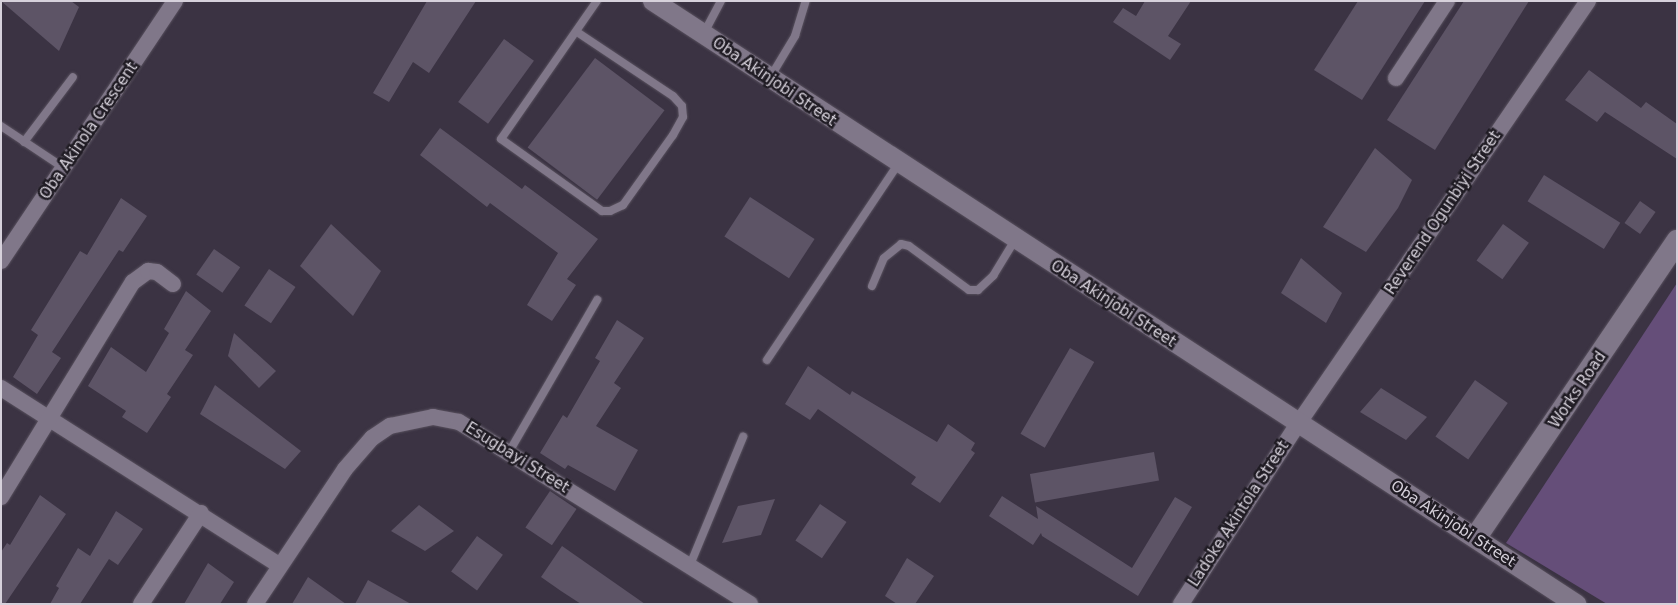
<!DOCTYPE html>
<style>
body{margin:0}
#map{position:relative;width:1678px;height:605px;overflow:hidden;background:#3b3343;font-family:"DejaVu Sans",sans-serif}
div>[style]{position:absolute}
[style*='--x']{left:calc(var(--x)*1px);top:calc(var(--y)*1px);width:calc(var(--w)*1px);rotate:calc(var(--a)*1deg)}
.green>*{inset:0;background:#654e79}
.building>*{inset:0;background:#5d5466;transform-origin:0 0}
.roads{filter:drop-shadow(0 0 1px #58515e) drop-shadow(0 0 1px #58515e)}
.service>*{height:8px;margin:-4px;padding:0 4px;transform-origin:4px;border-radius:4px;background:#807789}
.minor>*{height:16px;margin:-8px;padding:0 8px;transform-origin:8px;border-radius:8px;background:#807789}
.tertiary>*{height:20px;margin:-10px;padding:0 10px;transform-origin:10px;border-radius:10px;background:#807789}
.secondary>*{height:22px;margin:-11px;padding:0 11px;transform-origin:11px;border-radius:11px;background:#807789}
span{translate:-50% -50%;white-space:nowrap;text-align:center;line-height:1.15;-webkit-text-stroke:5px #201c24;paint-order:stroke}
.street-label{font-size:15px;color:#d6d1db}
.frame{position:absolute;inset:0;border:2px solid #d6d1db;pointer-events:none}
</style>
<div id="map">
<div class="green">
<div style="clip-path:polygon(1677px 283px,1677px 604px,1607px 604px,1506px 543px)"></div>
</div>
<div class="building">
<div style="clip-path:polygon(1px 1px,71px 1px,79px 7px,59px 51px)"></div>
<div style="clip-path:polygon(427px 1px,476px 1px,429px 73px,413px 62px,389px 102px,373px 93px)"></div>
<div style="clip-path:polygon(1145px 1px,1191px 1px,1168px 36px,1181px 44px,1170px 60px,1113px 22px,1123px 8px,1136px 16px)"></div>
<div style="clip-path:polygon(1358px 1px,1425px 1px,1362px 100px,1314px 70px)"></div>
<div style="clip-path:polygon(1464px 1px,1529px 1px,1435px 150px,1387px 120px)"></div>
<div style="left:504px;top:39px;width:37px;height:78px;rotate:36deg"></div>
<div style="left:595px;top:58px;width:87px;height:112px;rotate:37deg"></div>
<div style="clip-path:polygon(1589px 70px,1641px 108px,1646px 102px,1677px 124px,1677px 159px,1605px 112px,1597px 122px,1565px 100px)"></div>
<div style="clip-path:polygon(440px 128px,522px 189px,525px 185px,598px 239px,567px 279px,576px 285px,552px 321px,527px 305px,558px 253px,490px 203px,487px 207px,420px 155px)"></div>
<div style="clip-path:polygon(1375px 148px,1412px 180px,1398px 208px,1366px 252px,1323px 227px)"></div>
<div style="left:1544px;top:175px;width:90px;height:31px;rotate:32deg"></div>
<div style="left:750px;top:197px;width:77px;height:47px;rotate:33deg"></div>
<div style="clip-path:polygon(121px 198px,147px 216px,123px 252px,119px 250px,52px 352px,61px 358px,37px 394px,13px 377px,38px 335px,31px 330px,80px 251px,87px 255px)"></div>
<div style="left:1640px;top:201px;width:19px;height:27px;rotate:35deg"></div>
<div style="clip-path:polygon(331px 224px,381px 271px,353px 316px,300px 266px)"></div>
<div style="left:1503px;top:224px;width:32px;height:45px;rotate:36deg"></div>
<div style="left:214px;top:249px;width:32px;height:31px;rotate:35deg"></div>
<div style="clip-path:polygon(1301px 258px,1342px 293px,1326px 323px,1281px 293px)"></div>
<div style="left:269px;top:269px;width:32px;height:44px;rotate:34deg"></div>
<div style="clip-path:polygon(186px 291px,211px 311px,185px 350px,193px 355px,167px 394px,171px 397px,147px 433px,122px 417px,126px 411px,88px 386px,111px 347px,146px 372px,169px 333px,164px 329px)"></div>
<div style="clip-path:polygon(617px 320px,644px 338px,614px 383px,621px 388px,596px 426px,638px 450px,615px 491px,568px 465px,565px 469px,540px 453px,563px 415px,567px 418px,600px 361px,595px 358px)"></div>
<div style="clip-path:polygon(234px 333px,276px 371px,259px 388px,228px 356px)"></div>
<div style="left:1070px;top:348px;width:28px;height:99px;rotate:30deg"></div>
<div style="clip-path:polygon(808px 366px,850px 395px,852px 391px,937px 442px,948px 424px,975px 443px,971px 450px,975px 453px,940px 503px,911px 484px,916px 477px,818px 409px,810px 420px,785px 404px)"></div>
<div style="left:1475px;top:380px;width:40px;height:69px;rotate:35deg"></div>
<div style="clip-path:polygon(215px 385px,301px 451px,285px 469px,200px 414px)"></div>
<div style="clip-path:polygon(1381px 388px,1427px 417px,1406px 440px,1360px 412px)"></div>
<div style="left:1154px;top:452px;width:29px;height:126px;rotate:80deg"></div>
<div style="left:550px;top:491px;width:32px;height:44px;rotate:34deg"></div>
<div style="clip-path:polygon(40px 495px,66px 514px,5px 604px,1px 604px,1px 552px,7px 543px,10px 545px)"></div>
<div style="clip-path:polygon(1002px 496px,1038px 519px,1036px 506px,1132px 568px,1175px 497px,1192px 507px,1138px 596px,1042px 536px,1041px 533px,1033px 545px,989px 516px)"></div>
<div style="clip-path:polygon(775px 499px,761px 535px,722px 543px,738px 506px)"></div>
<div style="left:820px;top:504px;width:32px;height:44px;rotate:34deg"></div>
<div style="clip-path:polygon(419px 505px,454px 531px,425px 551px,391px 531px)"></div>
<div style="clip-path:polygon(116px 511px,143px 529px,118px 565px,109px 559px,80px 604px,50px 604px,59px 588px,56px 586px,78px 548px,90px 556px)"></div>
<div style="left:477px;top:536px;width:32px;height:44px;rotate:36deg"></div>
<div style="clip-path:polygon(562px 546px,645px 604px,581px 604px,561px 591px,541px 577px)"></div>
<div style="clip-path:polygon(907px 558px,934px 576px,915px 604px,897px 604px,885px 596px)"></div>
<div style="clip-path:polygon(208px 563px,234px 582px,220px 604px,184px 604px)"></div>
<div style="clip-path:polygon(308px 577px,346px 604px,292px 604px)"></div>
<div style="clip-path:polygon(368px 580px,411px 604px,355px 604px)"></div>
</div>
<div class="roads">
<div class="service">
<div style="--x:577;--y:32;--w:115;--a:33.7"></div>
<div style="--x:673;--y:96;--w:13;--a:48"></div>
<div style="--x:682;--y:106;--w:11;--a:85"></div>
<div style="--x:683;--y:117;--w:21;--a:119"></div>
<div style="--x:673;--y:135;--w:86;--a:125.5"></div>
<div style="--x:623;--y:205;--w:14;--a:155"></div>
<div style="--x:610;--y:211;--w:8;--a:180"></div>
<div style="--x:602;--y:211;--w:124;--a:-144.5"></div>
<div style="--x:501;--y:139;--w:168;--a:-55.2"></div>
<div style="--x:704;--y:33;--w:36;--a:-62"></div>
<div style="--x:771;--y:76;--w:47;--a:-59"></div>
<div style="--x:795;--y:36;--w:37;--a:-73"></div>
<div style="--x:1;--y:126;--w:76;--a:33.7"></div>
<div style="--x:24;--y:142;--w:81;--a:-53"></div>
<div style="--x:872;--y:286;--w:30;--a:-67"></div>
<div style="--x:884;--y:258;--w:22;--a:-39"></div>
<div style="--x:901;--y:244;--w:8;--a:14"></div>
<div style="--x:909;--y:246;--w:74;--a:36.3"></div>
<div style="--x:969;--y:290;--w:9;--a:0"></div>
<div style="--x:978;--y:290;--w:21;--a:-43"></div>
<div style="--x:993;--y:276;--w:42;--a:-58.6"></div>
<div style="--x:767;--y:360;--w:236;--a:-56.2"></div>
<div style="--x:509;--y:452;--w:176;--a:-59.9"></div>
<div style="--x:690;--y:565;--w:139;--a:-67.5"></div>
</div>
<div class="minor">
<div style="--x:1396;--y:78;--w:92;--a:-56.5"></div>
<div style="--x:1;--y:261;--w:313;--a:-56.2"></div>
<div style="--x:1;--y:388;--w:330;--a:32.5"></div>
<div style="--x:1;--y:497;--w:252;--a:-58.5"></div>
<div style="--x:133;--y:282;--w:19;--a:-36"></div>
<div style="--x:148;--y:271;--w:9;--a:6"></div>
<div style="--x:157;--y:272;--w:20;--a:37"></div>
<div style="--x:141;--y:604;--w:109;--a:-56.6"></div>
<div style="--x:255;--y:604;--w:162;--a:-56.3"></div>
<div style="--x:345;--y:469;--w:41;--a:-48.9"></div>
<div style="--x:372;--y:438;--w:22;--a:-34"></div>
<div style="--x:390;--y:426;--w:44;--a:-11.8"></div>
<div style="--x:433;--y:417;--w:26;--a:11"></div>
<div style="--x:459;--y:422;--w:343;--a:32"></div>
<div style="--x:1181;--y:604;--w:215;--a:-57"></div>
<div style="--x:1298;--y:424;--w:513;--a:-55.57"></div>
</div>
<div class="tertiary">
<div style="--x:653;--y:1;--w:1103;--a:33.16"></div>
</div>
<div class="secondary">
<div style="--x:1476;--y:537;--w:358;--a:-55.8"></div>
</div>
</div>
<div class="street-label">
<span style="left:774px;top:82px;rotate:34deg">Oba Akinjobi Street</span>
<span style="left:89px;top:131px;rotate:-56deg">Oba Akinola Crescent</span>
<span style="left:1443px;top:213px;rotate:-56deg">Reverend Ogunbiyi Street</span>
<span style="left:1113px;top:304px;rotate:33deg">Oba Akinjobi Street</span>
<span style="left:1578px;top:390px;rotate:-56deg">Works Road</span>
<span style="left:517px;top:458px;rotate:32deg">Esugbayi Street</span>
<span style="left:1239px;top:514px;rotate:-57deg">Ladoke Akintola Street</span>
<span style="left:1453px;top:524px;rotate:33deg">Oba Akinjobi Street</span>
</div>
<div class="frame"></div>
</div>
